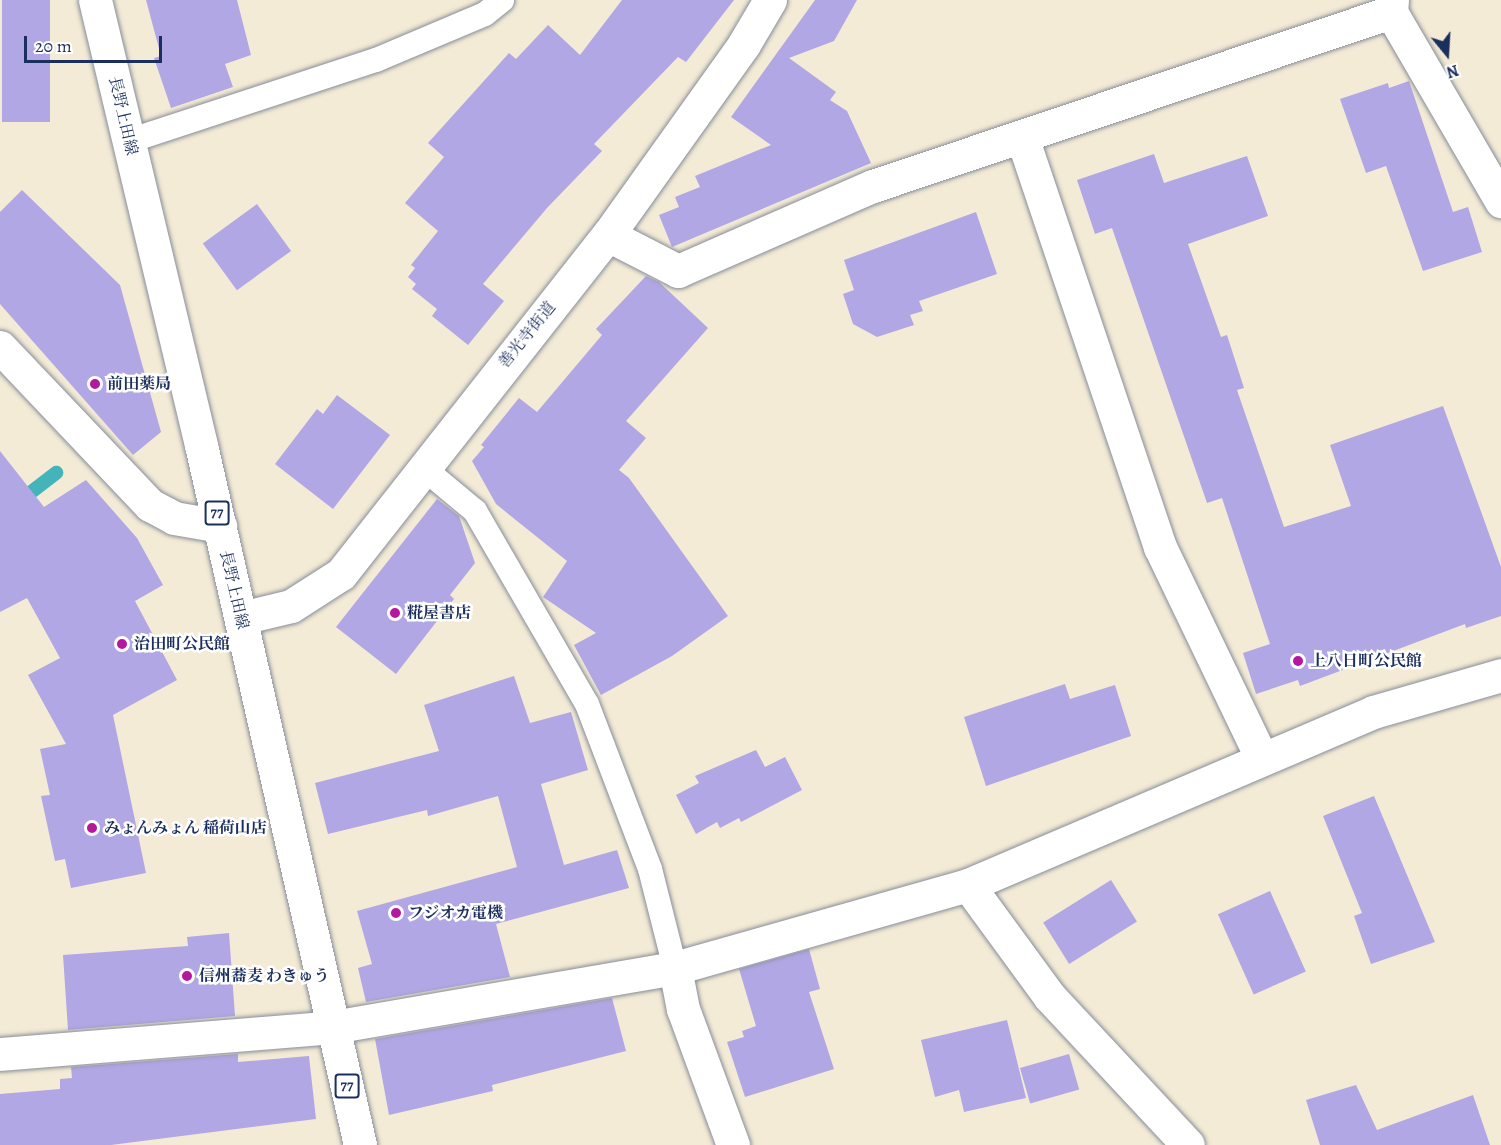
<!DOCTYPE html>
<meta charset="utf-8">
<style>
body{margin:0}
#map{position:relative;width:1501px;height:1145px;overflow:hidden;background:#f3ebd5;font-family:Alegreya,"Noto Serif JP",serif}
div>[style]{position:absolute}
[style*='--x']{left:calc(var(--x)*1px);top:calc(var(--y)*1px);width:calc(var(--w)*1px);rotate:calc(var(--a)*1deg)}
.stream>*{height:14px;margin:-7px;padding:0 7px;transform-origin:7px;border-radius:7px;background:#44b4bb}
.building>*{inset:0;background:#b1a7e4;transform-origin:0 0}
.roads{filter:drop-shadow(0 0 2px #878d9a) drop-shadow(0 0 2px #878d9a)}
.service>*{height:24px;margin:-12px;padding:0 12px;transform-origin:12px;border-radius:12px;background:#fff}
.minor>*{height:33px;margin:-16.5px;padding:0 16.5px;transform-origin:16.5px;border-radius:16.5px;background:#fff}
.tertiary>*{height:33px;margin:-16.5px;padding:0 16.5px;transform-origin:16.5px;border-radius:16.5px;background:#fff}
.primary>*{height:33px;margin:-16.5px;padding:0 16.5px;transform-origin:16.5px;border-radius:16.5px;background:#fff}
.dots>*{width:16px;height:16px;translate:-50% -50%;box-sizing:border-box;border:3px solid #fff;border-radius:50%}
span{translate:-50% -50%;white-space:nowrap;text-align:center;line-height:1.15;-webkit-text-stroke:5px #fff;paint-order:stroke}
.shield-label span{padding:2px 4px;background:#fff;border:2px solid;border-radius:4px;-webkit-text-stroke-width:0}
.shield-label{font-size:15px;color:#1b2f5e;font-weight:700}
.street-label{font-size:16px;color:#1b2f5e}
.poi-label{font-size:16px;color:#1b2f5e;font-weight:700}
.left{translate:0 -50%;text-align:left}
.north{position:absolute;left:1417px;top:24px;width:60px;height:60px;-webkit-text-stroke:4px #fff;paint-order:stroke;rotate:162deg;font-size:16px;font-weight:700;line-height:24px;text-align:center;color:#1b2f5e}
.north::after{content:'';display:block;margin:auto;width:21px;height:27px;background:#1b2f5e;clip-path:polygon(50% 0,100% 100%,50% 72%,0 100%)}
.scale{position:absolute;left:24px;top:36px;width:138px;height:27px;box-sizing:border-box;border:3px solid #1b2f5e;border-top:0;padding-left:8px;font-size:18px;line-height:21px;white-space:nowrap;color:#1b2f5e;-webkit-text-stroke:4px #fff;paint-order:stroke}
</style>
<div id="map">
<div class="stream">
<div style="--x:0;--y:516;--w:71;--a:-37.5"></div>
</div>
<div class="building">
<div style="left:2px;top:0;width:48px;height:122px"></div>
<div style="clip-path:polygon(146px 0,237px 0,251px 55px,225px 64px,233px 87px,171px 108px,154px 58px,161px 56px)"></div>
<div style="clip-path:polygon(622px 0,734px 0,686px 62px,678px 57px,594px 144px,602px 151px,547px 208px,483px 284px,504px 301px,468px 345px,432px 316px,437px 309px,412px 289px,416px 284px,408px 277px,415px 268px,411px 265px,438px 231px,405px 203px,444px 157px,428px 143px,509px 53px,516px 59px,548px 25px,580px 55px)"></div>
<div style="clip-path:polygon(815px 0,857px 0,834px 41px,789px 58px,836px 92px,830px 100px,847px 111px,871px 163px,672px 247px,659px 215px,679px 207px,675px 197px,700px 187px,695px 176px,771px 145px,731px 117px)"></div>
<div style="clip-path:polygon(1409px 81px,1453px 212px,1468px 207px,1482px 252px,1423px 271px,1386px 166px,1366px 173px,1340px 99px,1388px 83px,1389px 88px)"></div>
<div style="clip-path:polygon(1154px 154px,1164px 183px,1247px 156px,1268px 216px,1188px 244px,1221px 337px,1227px 335px,1244px 388px,1237px 390px,1284px 527px,1351px 506px,1330px 445px,1443px 406px,1501px 567px,1501px 616px,1466px 628px,1465px 624px,1300px 686px,1298px 680px,1256px 694px,1243px 653px,1270px 644px,1222px 498px,1207px 503px,1112px 228px,1095px 234px,1077px 180px)"></div>
<div style="clip-path:polygon(22px 190px,120px 285px,161px 432px,133px 455px,0 304px,0 212px)"></div>
<div style="left:257px;top:204px;width:58px;height:67px;rotate:54deg"></div>
<div style="clip-path:polygon(976px 212px,997px 274px,919px 301px,923px 311px,910px 315px,914px 325px,877px 337px,853px 324px,843px 294px,854px 290px,844px 260px)"></div>
<div style="clip-path:polygon(646px 276px,659px 282px,708px 328px,626px 421px,646px 438px,619px 470px,629px 478px,728px 616px,672px 656px,601px 695px,574px 645px,596px 633px,543px 597px,567px 561px,496px 504px,472px 461px,484px 447px,481px 445px,519px 398px,537px 412px,602px 335px,596px 329px)"></div>
<div style="clip-path:polygon(337px 395px,390px 435px,333px 509px,275px 464px,317px 409px,323px 414px)"></div>
<div style="clip-path:polygon(0 451px,44px 507px,86px 480px,137px 538px,163px 585px,135px 601px,177px 680px,113px 715px,146px 873px,71px 888px,65px 859px,55px 861px,41px 796px,50px 795px,40px 749px,66px 744px,28px 675px,60px 658px,27px 598px,0 612px)"></div>
<div style="clip-path:polygon(437px 499px,459px 516px,475px 563px,450px 595px,454px 599px,396px 674px,336px 627px)"></div>
<div style="clip-path:polygon(514px 676px,530px 723px,571px 712px,588px 770px,541px 784px,564px 865px,617px 850px,629px 888px,496px 924px,510px 977px,366px 1002px,358px 968px,372px 964px,357px 911px,517px 867px,498px 796px,428px 816px,427px 810px,328px 834px,315px 783px,439px 751px,424px 705px)"></div>
<div style="clip-path:polygon(1065px 684px,1070px 699px,1115px 685px,1131px 736px,986px 786px,964px 717px)"></div>
<div style="clip-path:polygon(756px 750px,765px 767px,785px 757px,802px 790px,741px 822px,739px 818px,720px 828px,717px 822px,696px 834px,676px 795px,699px 783px,695px 776px)"></div>
<div style="clip-path:polygon(1374px 796px,1435px 942px,1371px 964px,1354px 916px,1362px 913px,1323px 816px)"></div>
<div style="left:1111px;top:880px;width:49px;height:80px;rotate:58deg"></div>
<div style="left:1270px;top:891px;width:88px;height:57px;rotate:66deg"></div>
<div style="clip-path:polygon(229px 933px,235px 1016px,68px 1030px,63px 955px,188px 946px,187px 937px)"></div>
<div style="clip-path:polygon(809px 949px,820px 989px,809px 992px,834px 1069px,745px 1097px,727px 1042px,744px 1037px,742px 1031px,756px 1026px,739px 969px)"></div>
<div style="clip-path:polygon(612px 998px,626px 1051px,492px 1085px,493px 1091px,389px 1115px,375px 1039px)"></div>
<div style="clip-path:polygon(1007px 1020px,1026px 1098px,964px 1112px,959px 1090px,935px 1097px,921px 1040px)"></div>
<div style="clip-path:polygon(238px 1054px,238px 1062px,309px 1056px,316px 1119px,111px 1145px,0 1145px,0 1094px,60px 1089px,60px 1079px,72px 1078px,71px 1067px)"></div>
<div style="left:1069px;top:1054px;width:37px;height:51px;rotate:74deg"></div>
<div style="clip-path:polygon(1356px 1085px,1377px 1130px,1473px 1095px,1490px 1145px,1320px 1145px,1306px 1100px)"></div>
</div>
<div class="roads">
<div class="service">
<div style="--x:129;--y:141;--w:260;--a:-18.2"></div>
<div style="--x:376;--y:60;--w:118;--a:-22.9"></div>
<div style="--x:485;--y:14;--w:22;--a:-39"></div>
<div style="--x:422;--y:467;--w:69;--a:39.7"></div>
<div style="--x:475;--y:511;--w:223;--a:59.9"></div>
<div style="--x:587;--y:704;--w:177;--a:69.1"></div>
<div style="--x:650;--y:869;--w:102;--a:75.8"></div>
</div>
<div class="minor">
<div style="--x:1392;--y:0;--w:12;--a:95"></div>
<div style="--x:1391;--y:12;--w:219;--a:59.8"></div>
<div style="--x:1022;--y:137;--w:433;--a:71.4"></div>
<div style="--x:1160;--y:547;--w:235;--a:64.3"></div>
<div style="--x:608;--y:235;--w:79;--a:27.2"></div>
<div style="--x:678;--y:271;--w:213;--a:-23.6"></div>
<div style="--x:873;--y:186;--w:546;--a:-18.57"></div>
<div style="--x:0;--y:347;--w:218;--a:46.5"></div>
<div style="--x:150;--y:505;--w:27;--a:28"></div>
<div style="--x:174;--y:518;--w:47;--a:9.9"></div>
<div style="--x:241;--y:618;--w:51;--a:-13.5"></div>
<div style="--x:291;--y:606;--w:59;--a:-32.6"></div>
<div style="--x:341;--y:574;--w:432;--a:-51.8"></div>
<div style="--x:608;--y:235;--w:234;--a:-54.5"></div>
<div style="--x:744;--y:44;--w:51;--a:-59.4"></div>
<div style="--x:675;--y:968;--w:42;--a:79"></div>
<div style="--x:683;--y:1009;--w:145;--a:69.8"></div>
<div style="--x:0;--y:1054;--w:334;--a:-4.6"></div>
<div style="--x:333;--y:1027;--w:347;--a:-9.8"></div>
<div style="--x:675;--y:968;--w:305;--a:-15.8"></div>
<div style="--x:968;--y:885;--w:139;--a:53.8"></div>
<div style="--x:1050;--y:997;--w:202;--a:47"></div>
</div>
<div class="tertiary">
<div style="--x:968;--y:885;--w:440;--a:-23.1"></div>
<div style="--x:1373;--y:712;--w:133;--a:-16.1"></div>
</div>
<div class="primary">
<div style="--x:95;--y:0;--w:457;--a:76.6"></div>
<div style="--x:201;--y:445;--w:718;--a:77.2"></div>
</div>
</div>
<div class="dots">
<div style="left:95px;top:384px;background:#b5179e"></div>
<div style="left:395px;top:613px;background:#b5179e"></div>
<div style="left:122px;top:644px;background:#b5179e"></div>
<div style="left:1298px;top:661px;background:#b5179e"></div>
<div style="left:92px;top:828px;background:#b5179e"></div>
<div style="left:396px;top:913px;background:#b5179e"></div>
<div style="left:187px;top:976px;background:#b5179e"></div>
</div>
<div class="shield-label">
<span style="left:217px;top:513px">77</span>
<span style="left:347px;top:1086px">77</span>
</div>
<div class="street-label">
<span style="left:123px;top:116px;rotate:77deg">長野上田線</span>
<span style="left:527px;top:335px;rotate:-51deg">善光寺街道</span>
<span style="left:234px;top:590px;rotate:77deg">長野上田線</span>
</div>
<div class="poi-label">
<span class="left" style="left:107px;top:384px">前田薬局</span>
<span class="left" style="left:407px;top:613px">糀屋書店</span>
<span class="left" style="left:134px;top:644px">治田町公民館</span>
<span class="left" style="left:1310px;top:661px">上八日町公民館</span>
<span class="left" style="left:104px;top:828px">みょんみょん 稲荷山店</span>
<span class="left" style="left:408px;top:913px">フジオカ電機</span>
<span class="left" style="left:199px;top:976px">信州蕎麦 わきゅう</span>
</div>
<div class="north">N</div>
<div class="scale">20 m</div>
</div>
